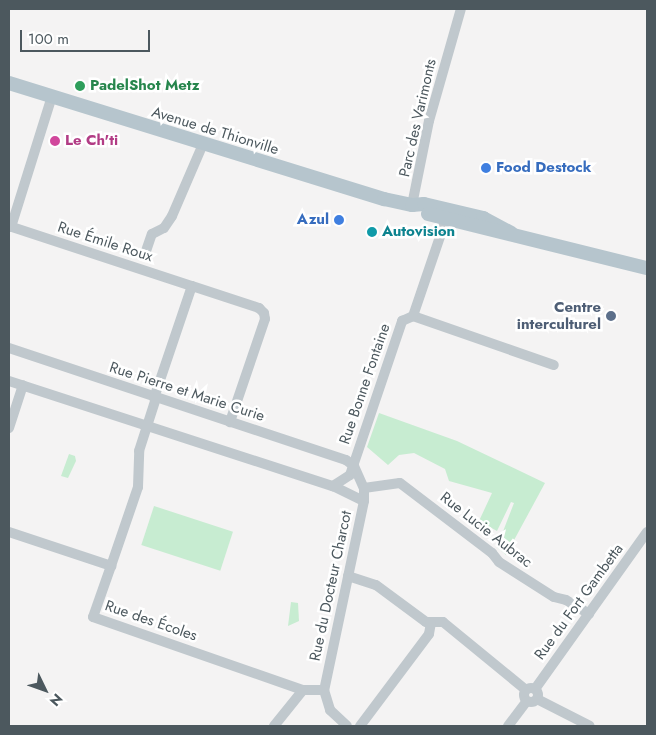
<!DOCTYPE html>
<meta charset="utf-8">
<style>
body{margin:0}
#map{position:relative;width:656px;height:735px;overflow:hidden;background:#f4f3f3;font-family:Jost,sans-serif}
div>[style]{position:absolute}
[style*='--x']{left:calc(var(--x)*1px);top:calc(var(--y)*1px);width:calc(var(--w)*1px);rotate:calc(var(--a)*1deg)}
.green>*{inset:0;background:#c7ecd1;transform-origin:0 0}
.minor>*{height:10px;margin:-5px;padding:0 5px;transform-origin:5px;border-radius:5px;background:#c0c8cd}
.minor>.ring{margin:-5px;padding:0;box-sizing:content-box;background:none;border:10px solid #c0c8cd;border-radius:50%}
.major>*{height:14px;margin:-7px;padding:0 7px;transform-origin:7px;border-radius:7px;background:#b6c5cd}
.dots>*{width:14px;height:14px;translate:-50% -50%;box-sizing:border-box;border:2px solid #fff;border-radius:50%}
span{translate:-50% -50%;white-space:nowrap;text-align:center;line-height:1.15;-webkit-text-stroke:5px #fff;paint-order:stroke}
.leisure-label{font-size:15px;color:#27864d;font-weight:700}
.left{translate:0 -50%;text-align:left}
.street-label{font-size:15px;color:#4c585e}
.hotel-label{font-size:15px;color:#b23c85;font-weight:700}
.shop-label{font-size:15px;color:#366cbe;font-weight:700}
.right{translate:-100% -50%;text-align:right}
.culture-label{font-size:15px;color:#0d838f;font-weight:700}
.service-label{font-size:15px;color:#4e5e75;font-weight:700}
.frame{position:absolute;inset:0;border:10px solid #4c585e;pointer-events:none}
.north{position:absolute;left:20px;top:665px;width:50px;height:50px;-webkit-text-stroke:4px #fff;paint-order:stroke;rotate:132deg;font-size:14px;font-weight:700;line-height:20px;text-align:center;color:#4c585e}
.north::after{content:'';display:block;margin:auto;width:18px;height:22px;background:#4c585e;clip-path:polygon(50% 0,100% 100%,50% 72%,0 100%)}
.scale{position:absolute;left:20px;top:30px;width:130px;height:22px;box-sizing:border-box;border:2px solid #4c585e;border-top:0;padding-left:6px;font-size:15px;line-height:18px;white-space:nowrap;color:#4c585e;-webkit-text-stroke:4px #fff;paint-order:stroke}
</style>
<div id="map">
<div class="green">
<div style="clip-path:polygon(379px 413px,457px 441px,545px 483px,506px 555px,497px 547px,514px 503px,511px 502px,497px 531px,479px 521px,492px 493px,449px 481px,445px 469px,414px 453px,399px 455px,388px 465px,367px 447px)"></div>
<div style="clip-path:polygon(69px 454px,75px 456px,76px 461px,68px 478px,61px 476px)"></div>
<div style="left:154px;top:506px;width:83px;height:41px;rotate:18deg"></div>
<div style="clip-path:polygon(291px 602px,298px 603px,299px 621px,288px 626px)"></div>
</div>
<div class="minor">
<div style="--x:412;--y:205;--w:86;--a:-78.6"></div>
<div style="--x:429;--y:121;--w:116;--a:-74.1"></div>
<div style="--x:9;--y:226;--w:193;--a:18.2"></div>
<div style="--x:11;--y:227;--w:137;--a:-72.6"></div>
<div style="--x:146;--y:251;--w:18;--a:-71"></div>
<div style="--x:152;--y:234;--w:13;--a:-27"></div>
<div style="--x:164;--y:228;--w:14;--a:-56"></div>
<div style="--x:172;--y:216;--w:78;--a:-66.7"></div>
<div style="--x:413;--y:316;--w:149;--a:19.2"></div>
<div style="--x:413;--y:316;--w:109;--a:-71.2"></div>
<div style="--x:9;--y:348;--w:355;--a:18.4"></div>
<div style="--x:346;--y:460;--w:10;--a:37"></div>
<div style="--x:354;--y:466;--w:24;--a:66"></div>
<div style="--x:364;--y:488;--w:13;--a:90"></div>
<div style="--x:364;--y:501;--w:193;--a:101.9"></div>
<div style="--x:324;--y:690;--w:21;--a:73"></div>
<div style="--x:330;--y:710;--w:23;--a:43"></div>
<div style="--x:9;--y:381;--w:341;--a:18"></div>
<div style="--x:333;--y:486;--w:34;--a:26"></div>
<div style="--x:154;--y:398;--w:118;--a:-71.3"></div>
<div style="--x:192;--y:286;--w:71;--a:18.2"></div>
<div style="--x:259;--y:308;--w:7;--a:45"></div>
<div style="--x:264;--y:313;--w:6;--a:81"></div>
<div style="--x:265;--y:319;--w:109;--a:108.8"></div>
<div style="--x:9;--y:428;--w:45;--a:-72"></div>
<div style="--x:333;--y:486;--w:20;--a:-33"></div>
<div style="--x:350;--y:475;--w:163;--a:-71.3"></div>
<div style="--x:402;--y:321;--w:12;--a:-24"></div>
<div style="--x:364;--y:488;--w:36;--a:-8"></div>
<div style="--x:400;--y:483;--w:116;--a:37.3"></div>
<div style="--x:492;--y:553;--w:11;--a:52"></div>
<div style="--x:499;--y:562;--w:65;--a:32.5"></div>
<div style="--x:554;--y:597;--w:12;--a:14"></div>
<div style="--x:566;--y:600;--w:27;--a:31"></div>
<div style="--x:9;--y:532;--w:108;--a:18.4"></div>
<div style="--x:111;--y:566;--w:54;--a:109.4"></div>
<div style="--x:93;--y:617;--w:222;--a:19.2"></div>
<div style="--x:303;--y:690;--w:21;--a:0"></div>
<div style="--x:111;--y:566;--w:83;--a:-71.1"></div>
<div style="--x:138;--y:487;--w:36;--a:-88"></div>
<div style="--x:139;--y:451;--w:56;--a:-72.2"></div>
<div style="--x:348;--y:576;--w:29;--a:18"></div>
<div style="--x:376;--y:585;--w:62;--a:36.5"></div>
<div style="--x:426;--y:622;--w:17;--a:0"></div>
<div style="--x:443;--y:622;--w:107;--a:39.3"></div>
<div class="ring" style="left:524px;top:688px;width:4px;height:4px"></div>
<div style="--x:535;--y:689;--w:193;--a:-54.5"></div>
<div style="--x:537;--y:699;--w:59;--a:27"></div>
<div style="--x:274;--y:726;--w:46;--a:-51.1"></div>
<div style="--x:360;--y:726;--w:115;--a:-53.1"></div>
<div style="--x:429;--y:634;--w:11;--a:-80"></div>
<div style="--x:508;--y:726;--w:31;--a:-53"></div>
</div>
<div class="major">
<div style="--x:9;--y:83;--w:393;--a:17.2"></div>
<div style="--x:384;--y:199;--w:29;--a:12"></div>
<div style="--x:412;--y:205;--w:12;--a:-5"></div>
<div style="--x:424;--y:204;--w:61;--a:13.3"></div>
<div style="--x:483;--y:218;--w:32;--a:28"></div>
<div style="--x:428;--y:214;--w:226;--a:13.9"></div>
</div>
<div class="dots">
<div style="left:80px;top:86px;background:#2e9e5b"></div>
<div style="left:55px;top:141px;background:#d1479c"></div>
<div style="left:486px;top:168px;background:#3f7fe0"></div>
<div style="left:339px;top:220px;background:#3f7fe0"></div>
<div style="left:372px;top:232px;background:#0f9aa8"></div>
<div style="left:611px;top:316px;background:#5c6f8a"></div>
</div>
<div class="leisure-label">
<span class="left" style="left:90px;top:86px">PadelShot Metz</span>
</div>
<div class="street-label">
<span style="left:418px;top:118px;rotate:-77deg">Parc des Varimonts</span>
<span style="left:215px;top:131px;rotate:17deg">Avenue de Thionville</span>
<span style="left:105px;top:242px;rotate:18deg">Rue Émile Roux</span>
<span style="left:365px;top:384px;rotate:-71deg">Rue Bonne Fontaine</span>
<span style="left:187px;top:392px;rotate:18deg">Rue Pierre et Marie Curie</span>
<span style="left:486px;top:530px;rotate:38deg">Rue Lucie Aubrac</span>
<span style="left:331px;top:586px;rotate:-78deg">Rue du Docteur Charcot</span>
<span style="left:579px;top:602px;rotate:-54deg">Rue du Fort Gambetta</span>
<span style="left:151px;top:621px;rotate:19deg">Rue des Écoles</span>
</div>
<div class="hotel-label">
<span class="left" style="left:65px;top:141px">Le Ch'ti</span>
</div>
<div class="shop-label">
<span class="left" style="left:496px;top:168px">Food Destock</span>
<span class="right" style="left:329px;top:220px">Azul</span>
</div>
<div class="culture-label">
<span class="left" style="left:382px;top:232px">Autovision</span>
</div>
<div class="service-label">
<span class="right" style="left:601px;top:316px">Centre<br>interculturel</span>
</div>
<div class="frame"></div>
<div class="north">N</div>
<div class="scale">100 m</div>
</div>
